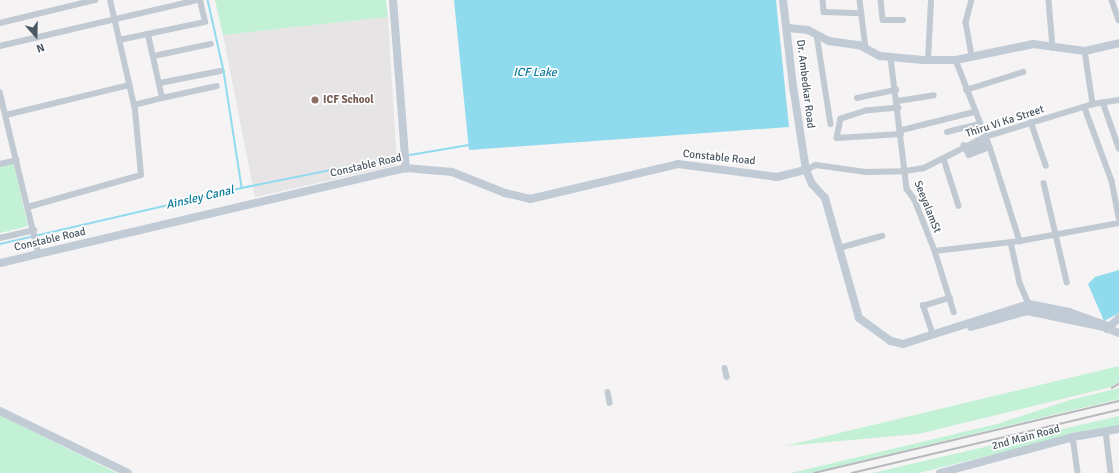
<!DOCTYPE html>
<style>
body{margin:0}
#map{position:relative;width:1119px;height:473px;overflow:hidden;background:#f5f3f3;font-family:Signika,sans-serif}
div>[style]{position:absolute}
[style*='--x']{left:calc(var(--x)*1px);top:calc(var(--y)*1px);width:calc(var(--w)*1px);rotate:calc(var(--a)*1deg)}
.education>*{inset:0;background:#e6e4e5}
.green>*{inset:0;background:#c3f1d5}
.water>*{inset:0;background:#90daee}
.stream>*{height:1.5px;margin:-0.75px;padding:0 0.75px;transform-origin:0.75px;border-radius:0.75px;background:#90daee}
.street>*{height:5.5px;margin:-2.75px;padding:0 2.75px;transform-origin:2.75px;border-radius:2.75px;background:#c1cad2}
.secondary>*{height:8px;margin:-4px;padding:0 4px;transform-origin:4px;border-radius:4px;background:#c1cbd6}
.rail>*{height:1.5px;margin:-0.75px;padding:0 0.75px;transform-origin:0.75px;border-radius:0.75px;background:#b5b8bd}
.secondary-bridge>*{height:8px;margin:-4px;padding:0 4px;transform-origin:4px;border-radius:4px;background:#c1cbd6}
.dots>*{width:11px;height:11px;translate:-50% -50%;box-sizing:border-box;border:2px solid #fff;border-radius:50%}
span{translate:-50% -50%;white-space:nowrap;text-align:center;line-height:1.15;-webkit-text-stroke:3.5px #fff;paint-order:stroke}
.street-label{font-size:11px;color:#4a5661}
.education-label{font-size:11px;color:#785e54;font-weight:700}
.left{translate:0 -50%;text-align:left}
.water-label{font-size:12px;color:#0c7c9b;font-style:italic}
.north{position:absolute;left:16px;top:16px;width:40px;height:40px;-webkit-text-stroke:3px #fff;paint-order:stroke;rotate:160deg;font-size:11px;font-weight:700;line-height:16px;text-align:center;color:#4a5661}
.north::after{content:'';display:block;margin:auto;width:14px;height:18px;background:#4a5661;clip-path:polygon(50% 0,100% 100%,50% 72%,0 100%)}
</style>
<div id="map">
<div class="education">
<div style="clip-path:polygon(388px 17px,397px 165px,255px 197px,223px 35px)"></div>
</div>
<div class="green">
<div style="clip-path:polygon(215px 0,386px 0,388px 17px,223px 35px)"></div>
<div style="clip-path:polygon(13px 161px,28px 226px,0 233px,0 164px)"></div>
<div style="clip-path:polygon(1119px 366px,1119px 382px,1111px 387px,918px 434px,785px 446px)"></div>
<div style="clip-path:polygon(1119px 388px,1119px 399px,810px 473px,791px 473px,997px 424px,1070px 400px)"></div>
<div style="clip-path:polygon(0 415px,18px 424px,117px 473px,0 473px)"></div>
<div style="clip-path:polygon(1119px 416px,1119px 426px,1071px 435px,919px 473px,872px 473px)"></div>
</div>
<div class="water">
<div style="clip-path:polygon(454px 0,776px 0,789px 127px,469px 150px)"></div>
<div style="clip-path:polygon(1119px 270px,1119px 313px,1104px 321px,1088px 284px,1095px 277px)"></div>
</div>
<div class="stream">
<div style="--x:208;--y:0;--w:73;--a:77.3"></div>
<div style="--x:224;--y:71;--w:117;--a:81.2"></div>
<div style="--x:410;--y:155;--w:61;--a:-9.5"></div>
<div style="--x:0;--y:244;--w:248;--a:-13"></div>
<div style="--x:242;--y:188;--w:162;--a:-11.4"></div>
</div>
<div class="street">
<div style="--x:823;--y:0;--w:12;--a:85"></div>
<div style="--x:824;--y:12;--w:37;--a:2"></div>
<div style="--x:860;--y:0;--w:48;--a:82.9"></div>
<div style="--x:881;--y:0;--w:20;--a:84"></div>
<div style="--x:883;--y:20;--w:20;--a:0"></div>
<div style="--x:972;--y:0;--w:23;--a:105"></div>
<div style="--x:966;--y:22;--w:36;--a:80"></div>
<div style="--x:1049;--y:0;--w:48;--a:85.2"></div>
<div style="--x:1112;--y:0;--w:21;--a:71"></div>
<div style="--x:0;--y:23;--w:98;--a:-13.6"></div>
<div style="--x:817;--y:35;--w:90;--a:81.1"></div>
<div style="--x:119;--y:40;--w:88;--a:-11.8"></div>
<div style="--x:205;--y:22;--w:23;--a:-103"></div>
<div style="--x:0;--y:46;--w:203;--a:-13.1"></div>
<div style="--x:1085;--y:51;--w:54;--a:81.4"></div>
<div style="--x:154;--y:56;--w:58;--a:-11.9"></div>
<div style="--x:891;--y:58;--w:132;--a:83"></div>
<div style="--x:907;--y:189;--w:14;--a:54"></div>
<div style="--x:915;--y:200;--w:55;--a:68.6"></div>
<div style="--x:935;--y:251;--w:64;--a:72.7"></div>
<div style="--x:928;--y:60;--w:60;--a:-87.1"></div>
<div style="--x:956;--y:60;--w:93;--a:68.7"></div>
<div style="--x:990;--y:147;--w:99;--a:72.3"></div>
<div style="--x:160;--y:83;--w:61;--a:-11.3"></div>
<div style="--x:966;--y:90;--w:60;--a:-17.5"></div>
<div style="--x:0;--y:92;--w:167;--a:76.5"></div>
<div style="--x:162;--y:98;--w:56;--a:-12.3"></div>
<div style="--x:857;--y:98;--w:40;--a:-12"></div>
<div style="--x:898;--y:101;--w:36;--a:-9"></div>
<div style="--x:1103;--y:102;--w:49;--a:70.8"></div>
<div style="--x:134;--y:105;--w:29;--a:-14"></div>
<div style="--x:162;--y:98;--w:65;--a:-102.5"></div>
<div style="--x:899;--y:108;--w:33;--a:175"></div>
<div style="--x:866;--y:111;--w:26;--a:162"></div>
<div style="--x:841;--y:119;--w:19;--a:102"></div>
<div style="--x:837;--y:138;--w:64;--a:-3.6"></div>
<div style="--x:1085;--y:108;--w:78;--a:69.7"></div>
<div style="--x:1112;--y:181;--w:37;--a:79"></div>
<div style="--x:6;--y:115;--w:127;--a:-13.7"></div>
<div style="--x:1031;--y:122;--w:46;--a:70.8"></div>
<div style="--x:902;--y:130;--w:74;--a:-14"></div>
<div style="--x:947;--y:132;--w:33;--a:-14"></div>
<div style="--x:964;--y:145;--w:11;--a:63"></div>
<div style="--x:969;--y:155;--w:22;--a:-21"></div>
<div style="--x:967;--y:151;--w:22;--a:-21"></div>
<div style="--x:944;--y:159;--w:49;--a:72.3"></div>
<div style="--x:0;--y:164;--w:17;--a:-13"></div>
<div style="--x:806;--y:170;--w:11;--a:-27"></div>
<div style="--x:816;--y:165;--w:50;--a:8"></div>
<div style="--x:866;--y:172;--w:39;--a:-1"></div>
<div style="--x:905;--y:171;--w:19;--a:-9"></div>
<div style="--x:924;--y:168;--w:68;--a:-26.9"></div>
<div style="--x:985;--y:137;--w:113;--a:-17"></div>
<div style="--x:1093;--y:104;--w:26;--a:-9"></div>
<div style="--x:1044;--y:183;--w:102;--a:76.9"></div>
<div style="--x:28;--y:207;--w:117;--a:-15.8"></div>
<div style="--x:141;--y:175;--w:65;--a:-95.3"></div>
<div style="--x:135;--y:110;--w:113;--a:-102.8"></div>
<div style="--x:0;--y:238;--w:35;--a:-13"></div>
<div style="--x:1011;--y:242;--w:42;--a:77.6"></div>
<div style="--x:1020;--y:283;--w:23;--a:67"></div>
<div style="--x:839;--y:248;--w:45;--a:-15.6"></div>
<div style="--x:935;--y:251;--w:86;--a:-6.7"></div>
<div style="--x:1020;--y:241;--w:101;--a:-10.3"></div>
<div style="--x:933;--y:335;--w:31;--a:-109"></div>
<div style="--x:923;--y:306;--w:28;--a:-17"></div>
<div style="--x:725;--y:368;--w:9;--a:77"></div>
<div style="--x:608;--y:392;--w:11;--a:80"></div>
<div style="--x:1106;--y:431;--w:42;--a:83.2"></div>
<div style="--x:1073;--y:437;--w:36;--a:82"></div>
</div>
<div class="secondary">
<div style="--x:393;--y:0;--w:169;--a:85.6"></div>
<div style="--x:783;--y:0;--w:87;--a:83.4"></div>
<div style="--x:793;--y:86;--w:85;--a:81.2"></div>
<div style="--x:806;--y:170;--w:15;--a:67"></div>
<div style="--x:812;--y:184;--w:19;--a:47"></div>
<div style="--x:825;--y:198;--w:125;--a:74.2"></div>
<div style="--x:859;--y:318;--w:39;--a:36"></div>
<div style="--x:891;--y:341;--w:12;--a:14"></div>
<div style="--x:903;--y:344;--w:132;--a:-17.6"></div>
<div style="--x:1029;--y:304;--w:41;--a:11.3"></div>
<div style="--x:1069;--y:312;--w:45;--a:19.7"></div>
<div style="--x:788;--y:28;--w:20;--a:6"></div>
<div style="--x:808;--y:30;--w:24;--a:28"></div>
<div style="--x:829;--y:41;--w:30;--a:8"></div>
<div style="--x:859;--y:45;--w:24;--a:28"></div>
<div style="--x:880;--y:56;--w:43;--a:5.3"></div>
<div style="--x:923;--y:60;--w:33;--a:0"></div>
<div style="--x:956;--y:60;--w:79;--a:-11.7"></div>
<div style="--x:1033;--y:44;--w:52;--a:7.7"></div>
<div style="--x:1085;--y:51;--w:35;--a:-13"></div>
<div style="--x:0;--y:263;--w:417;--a:-13.2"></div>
<div style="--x:406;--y:168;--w:46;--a:5"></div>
<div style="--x:452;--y:172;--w:57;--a:21.6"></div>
<div style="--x:505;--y:193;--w:26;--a:13"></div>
<div style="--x:530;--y:199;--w:152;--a:-13.3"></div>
<div style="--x:678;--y:164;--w:100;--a:7.5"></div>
<div style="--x:777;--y:177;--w:30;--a:-14"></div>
<div style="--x:1107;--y:329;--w:16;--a:-43"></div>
<div style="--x:0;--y:411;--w:142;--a:25.8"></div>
<div style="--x:940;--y:473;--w:138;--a:-15.1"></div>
<div style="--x:1073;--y:437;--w:47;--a:-9.9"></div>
</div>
<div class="rail">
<div style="--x:1112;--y:388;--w:8;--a:-30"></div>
<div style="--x:814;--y:473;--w:313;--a:-13.3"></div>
<div style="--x:852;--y:473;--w:274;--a:-13.3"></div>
</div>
<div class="secondary-bridge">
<div style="--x:971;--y:327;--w:58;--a:-15.9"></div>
<div style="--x:1027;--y:311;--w:79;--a:11.7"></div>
<div style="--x:1104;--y:327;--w:16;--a:22"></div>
</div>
<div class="dots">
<div style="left:315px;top:100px;background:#8d6e63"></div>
</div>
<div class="street-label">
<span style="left:805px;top:84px;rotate:83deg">Dr. Ambedkar Road</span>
<span style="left:1005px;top:122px;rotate:-18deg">Thiru Vi Ka Street</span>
<span style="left:719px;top:158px;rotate:6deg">Constable Road</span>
<span style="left:366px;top:166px;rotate:-13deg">Constable Road</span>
<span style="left:927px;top:207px;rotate:68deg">SeeyalamSt</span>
<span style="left:50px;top:240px;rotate:-13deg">Constable Road</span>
<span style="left:1026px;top:438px;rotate:-15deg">2nd Main Road</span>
</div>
<div class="education-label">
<span class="left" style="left:323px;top:100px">ICF School</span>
</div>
<div class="water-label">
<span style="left:535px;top:73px">ICF Lake</span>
<span style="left:200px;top:198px;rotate:-13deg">Ainsley Canal</span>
</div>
<div class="north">N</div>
</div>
